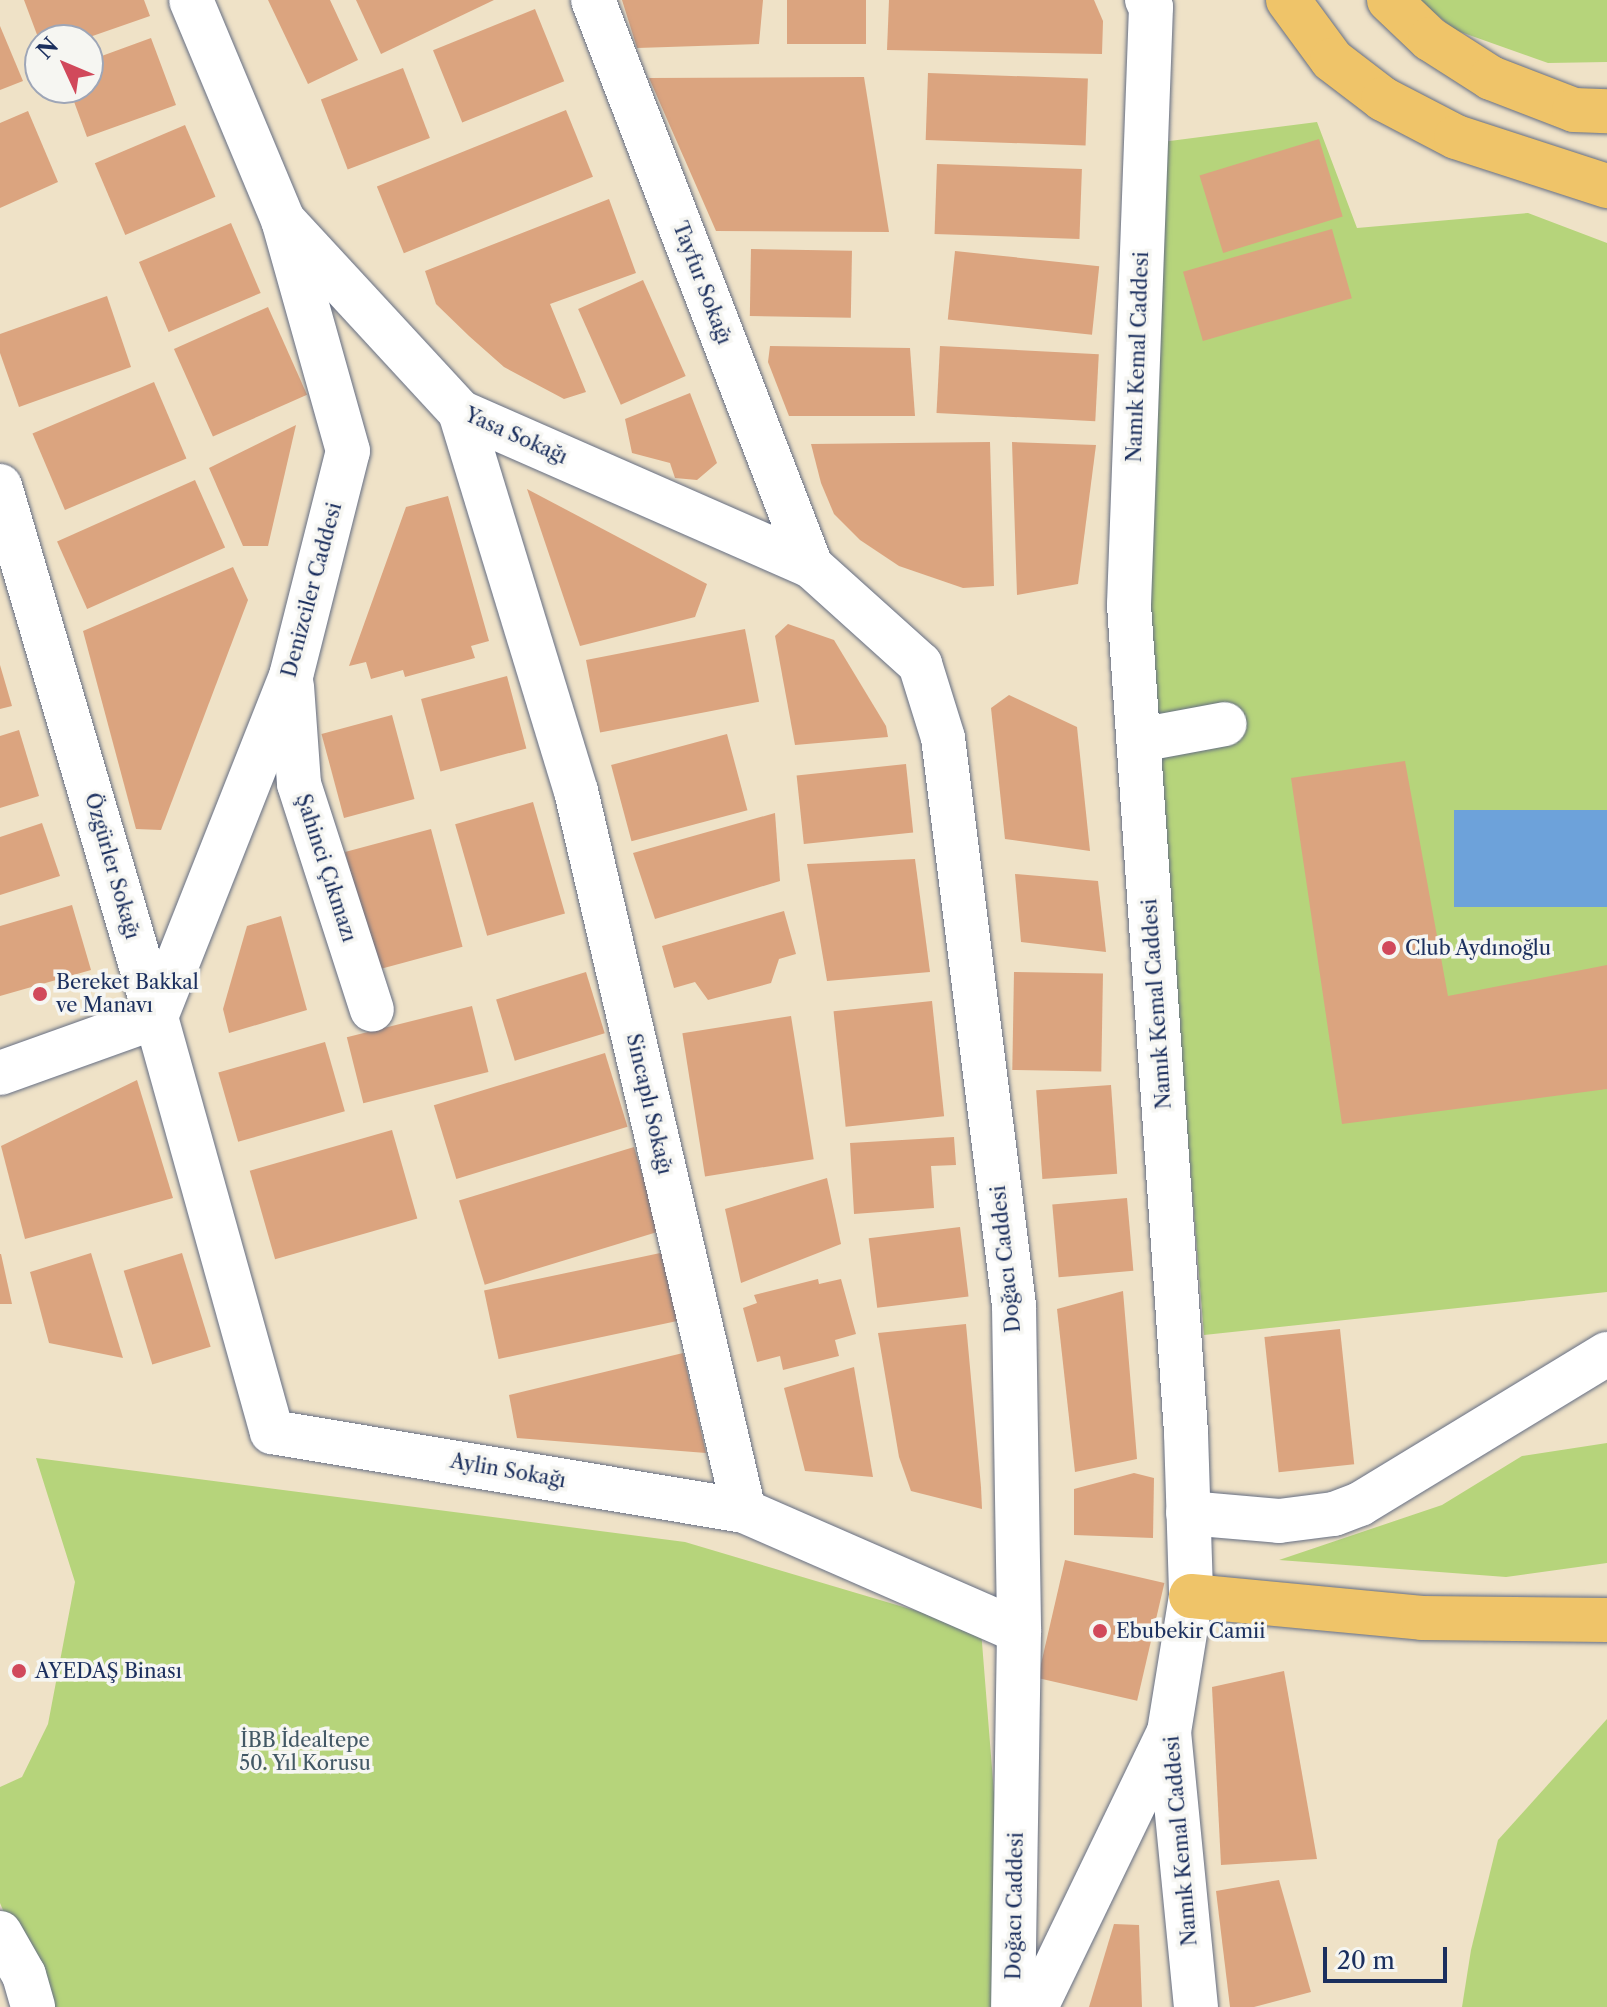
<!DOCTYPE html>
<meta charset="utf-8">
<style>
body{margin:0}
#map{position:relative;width:1607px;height:2007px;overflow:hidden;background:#efe2c7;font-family:"Libre Caslon Text",serif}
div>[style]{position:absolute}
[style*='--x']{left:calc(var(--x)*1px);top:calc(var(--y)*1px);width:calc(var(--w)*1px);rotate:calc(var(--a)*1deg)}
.green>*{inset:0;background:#b6d47b}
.water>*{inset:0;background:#6da2da;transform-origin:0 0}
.building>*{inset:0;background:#dba47f;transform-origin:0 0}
.roads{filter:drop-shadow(0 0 2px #656e83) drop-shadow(0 0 2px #656e83)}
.minor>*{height:44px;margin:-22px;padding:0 22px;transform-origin:22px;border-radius:22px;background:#fff}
.major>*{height:44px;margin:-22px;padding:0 22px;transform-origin:22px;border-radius:22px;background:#efc469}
.highway>*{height:44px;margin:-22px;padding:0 22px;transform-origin:22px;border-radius:22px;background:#efc469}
.dots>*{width:22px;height:22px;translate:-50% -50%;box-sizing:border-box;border:4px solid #f6f6f2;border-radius:50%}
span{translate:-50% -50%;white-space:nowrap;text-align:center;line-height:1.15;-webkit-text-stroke:7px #f6f6f2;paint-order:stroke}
.street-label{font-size:20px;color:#1b2f5e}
.poi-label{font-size:20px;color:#1b2f5e}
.left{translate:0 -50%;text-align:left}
.park-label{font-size:20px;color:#425865}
.north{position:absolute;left:24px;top:24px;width:80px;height:80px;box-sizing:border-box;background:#f6f6f2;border:2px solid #9ea6b7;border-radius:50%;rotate:314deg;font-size:22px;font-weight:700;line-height:32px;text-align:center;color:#1b2f5e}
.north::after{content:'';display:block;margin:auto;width:28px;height:36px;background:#d1495b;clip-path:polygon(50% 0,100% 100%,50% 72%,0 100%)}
.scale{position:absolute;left:1323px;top:1947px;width:124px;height:36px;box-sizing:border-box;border:4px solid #1b2f5e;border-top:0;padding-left:10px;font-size:24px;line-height:28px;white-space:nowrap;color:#1b2f5e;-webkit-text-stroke:6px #f6f6f2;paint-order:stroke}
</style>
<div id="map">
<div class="green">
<div style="clip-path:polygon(1419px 0,1607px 0,1607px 62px,1548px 63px,1455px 30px)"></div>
<div style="clip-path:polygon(1317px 122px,1357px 228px,1528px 213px,1607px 243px,1607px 1292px,1204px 1335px,1144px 604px,1162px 142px)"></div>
<div style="clip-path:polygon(1607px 1443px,1607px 1563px,1506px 1577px,1279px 1560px,1442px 1505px,1522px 1456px)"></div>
<div style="clip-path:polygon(36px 1458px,685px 1542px,981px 1630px,1011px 2007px,44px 2007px,0 1903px,0 1787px,22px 1777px,48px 1724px,75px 1582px)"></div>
<div style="clip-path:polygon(1607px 1719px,1607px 2007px,1462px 2007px,1471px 1950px,1498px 1840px)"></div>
</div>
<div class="water">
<div style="left:1607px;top:810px;width:97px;height:153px;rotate:90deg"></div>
</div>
<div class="building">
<div style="clip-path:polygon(24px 0,144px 0,150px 16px,81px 40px,39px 40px)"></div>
<div style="clip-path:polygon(268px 0,330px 0,358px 60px,308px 84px)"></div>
<div style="clip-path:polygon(356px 0,494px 0,381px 54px)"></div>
<div style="clip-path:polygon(622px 0,763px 0,759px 44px,637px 48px)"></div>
<div style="left:787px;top:0;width:79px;height:44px"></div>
<div style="clip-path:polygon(889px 0,1094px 0,1103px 21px,1102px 54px,887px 50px)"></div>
<div style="left:535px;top:9px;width:78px;height:110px;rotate:68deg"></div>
<div style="clip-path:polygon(0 26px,23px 81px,0 90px)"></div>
<div style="clip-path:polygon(151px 38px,176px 105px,87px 137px,69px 88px,88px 88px,88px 61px)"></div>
<div style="left:403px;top:68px;width:75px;height:88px;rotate:69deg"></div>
<div style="left:928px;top:73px;width:160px;height:67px;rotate:2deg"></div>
<div style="clip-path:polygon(864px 77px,889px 232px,716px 231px,649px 78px)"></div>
<div style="left:566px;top:110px;width:72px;height:204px;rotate:68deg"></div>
<div style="clip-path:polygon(28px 111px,58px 182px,0 208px,0 123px)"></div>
<div style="left:185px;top:125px;width:78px;height:98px;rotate:67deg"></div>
<div style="left:1319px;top:139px;width:81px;height:125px;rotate:73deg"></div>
<div style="left:937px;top:164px;width:145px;height:70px;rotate:2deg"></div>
<div style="clip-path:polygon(609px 199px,636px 273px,550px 304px,586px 392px,564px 399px,504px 367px,469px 336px,436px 304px,425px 271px)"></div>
<div style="left:231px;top:223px;width:76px;height:100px;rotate:67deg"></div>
<div style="left:1332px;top:229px;width:72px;height:155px;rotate:74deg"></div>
<div style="left:751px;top:249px;width:101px;height:67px;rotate:1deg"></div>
<div style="left:955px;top:251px;width:145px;height:69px;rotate:6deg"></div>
<div style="left:643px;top:280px;width:105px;height:71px;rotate:66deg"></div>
<div style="clip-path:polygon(107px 296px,131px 367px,19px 407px,0 353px,0 334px)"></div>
<div style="left:268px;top:307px;width:96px;height:103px;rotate:66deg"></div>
<div style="clip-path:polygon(770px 346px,910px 348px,915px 416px,789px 416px,768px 362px)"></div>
<div style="left:940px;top:346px;width:159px;height:67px;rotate:3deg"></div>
<div style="left:154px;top:382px;width:83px;height:132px;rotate:67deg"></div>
<div style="clip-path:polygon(690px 393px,717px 463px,697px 480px,675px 478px,670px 463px,632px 453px,625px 419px)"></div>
<div style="clip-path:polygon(296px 425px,268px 546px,243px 546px,209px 468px)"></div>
<div style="clip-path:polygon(990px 442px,994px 586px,963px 588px,899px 566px,860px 540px,834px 514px,821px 483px,811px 444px)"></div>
<div style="clip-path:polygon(1012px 442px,1096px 445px,1078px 584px,1017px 595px)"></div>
<div style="left:195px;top:480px;width:74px;height:151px;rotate:66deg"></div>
<div style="clip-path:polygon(527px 489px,707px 584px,695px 617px,580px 646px)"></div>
<div style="clip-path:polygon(448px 496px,489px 641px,471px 646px,475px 658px,405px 677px,403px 670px,371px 679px,366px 662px,349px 666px,406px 507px)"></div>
<div style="clip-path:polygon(233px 567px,248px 600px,161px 830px,136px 829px,83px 631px)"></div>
<div style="clip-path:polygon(788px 624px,834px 640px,886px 726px,888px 737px,795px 745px,775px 636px)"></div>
<div style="left:745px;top:629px;width:74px;height:162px;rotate:79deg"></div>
<div style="clip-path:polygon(0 665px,12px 706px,0 709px)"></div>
<div style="left:507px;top:676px;width:75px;height:89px;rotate:75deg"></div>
<div style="clip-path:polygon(1009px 695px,1077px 727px,1090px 851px,1005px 839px,991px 708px)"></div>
<div style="left:392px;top:715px;width:87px;height:73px;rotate:75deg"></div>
<div style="clip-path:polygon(19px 730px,39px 796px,0 808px,0 736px)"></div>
<div style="left:727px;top:734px;width:79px;height:120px;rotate:75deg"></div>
<div style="clip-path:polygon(1405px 761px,1448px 996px,1607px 965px,1607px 1089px,1342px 1124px,1291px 778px)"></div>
<div style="left:906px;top:764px;width:69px;height:110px;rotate:84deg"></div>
<div style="left:533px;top:802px;width:116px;height:81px;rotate:74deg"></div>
<div style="clip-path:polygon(775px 813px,780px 881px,655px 919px,633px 853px)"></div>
<div style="clip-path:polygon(42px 823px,60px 876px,0 895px,0 837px)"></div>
<div style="left:431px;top:829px;width:122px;height:89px;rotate:75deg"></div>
<div style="clip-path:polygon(915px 859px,930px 972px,827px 981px,807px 864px)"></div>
<div style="clip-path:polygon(1015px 874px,1098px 881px,1106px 952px,1021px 942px)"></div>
<div style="clip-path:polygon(72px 905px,91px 970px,0 996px,0 926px)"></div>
<div style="clip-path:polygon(784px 911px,796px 954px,779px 959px,771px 983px,708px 1000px,695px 982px,674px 988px,662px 946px)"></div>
<div style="clip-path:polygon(281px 916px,307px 1010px,229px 1033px,223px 1009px,247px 926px)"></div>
<div style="left:586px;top:972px;width:64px;height:94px;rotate:73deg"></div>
<div style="left:1014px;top:972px;width:89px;height:98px;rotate:1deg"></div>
<div style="left:932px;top:1001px;width:116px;height:99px;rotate:84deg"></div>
<div style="left:472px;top:1006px;width:68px;height:129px;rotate:76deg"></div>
<div style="left:791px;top:1016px;width:145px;height:110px;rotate:81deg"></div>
<div style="left:325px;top:1042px;width:72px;height:111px;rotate:74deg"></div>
<div style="left:605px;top:1053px;width:77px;height:179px;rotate:73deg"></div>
<div style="clip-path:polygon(137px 1080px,173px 1198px,25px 1239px,1px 1146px)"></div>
<div style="left:1111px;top:1085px;width:89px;height:75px;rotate:86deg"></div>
<div style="left:392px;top:1130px;width:92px;height:148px;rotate:74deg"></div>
<div style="clip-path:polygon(954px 1137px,956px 1165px,931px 1166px,934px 1208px,854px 1214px,850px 1143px)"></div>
<div style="left:634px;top:1147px;width:88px;height:183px;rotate:73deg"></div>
<div style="clip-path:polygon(827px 1178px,841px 1244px,741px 1283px,725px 1209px)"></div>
<div style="left:1127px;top:1198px;width:73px;height:75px;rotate:85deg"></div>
<div style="left:960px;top:1227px;width:70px;height:92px;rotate:83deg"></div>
<div style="left:665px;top:1252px;width:70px;height:185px;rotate:78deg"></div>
<div style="clip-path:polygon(91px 1253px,123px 1358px,49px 1343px,30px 1272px)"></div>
<div style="left:182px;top:1253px;width:98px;height:61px;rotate:73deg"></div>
<div style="clip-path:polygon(0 1254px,1px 1254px,12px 1304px,0 1304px)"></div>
<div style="clip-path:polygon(818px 1279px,819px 1284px,841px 1279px,856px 1334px,835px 1340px,839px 1356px,783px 1370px,780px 1356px,757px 1362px,743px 1308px,757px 1303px,754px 1295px)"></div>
<div style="clip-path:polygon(1123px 1291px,1137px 1459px,1075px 1472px,1057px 1309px)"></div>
<div style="clip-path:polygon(966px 1324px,981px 1487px,982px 1509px,911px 1491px,899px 1457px,878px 1333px)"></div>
<div style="left:1340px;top:1329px;width:136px;height:76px;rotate:84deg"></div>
<div style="clip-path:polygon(683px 1353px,706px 1453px,517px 1438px,509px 1395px)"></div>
<div style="clip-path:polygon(854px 1367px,873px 1477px,805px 1471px,784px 1388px)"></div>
<div style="clip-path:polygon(1134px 1473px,1154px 1478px,1153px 1538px,1074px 1535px,1074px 1489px)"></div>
<div style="left:1065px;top:1560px;width:102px;height:121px;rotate:13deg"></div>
<div style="clip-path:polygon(1284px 1671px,1317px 1859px,1221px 1865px,1212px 1687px)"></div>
<div style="clip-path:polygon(1279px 1880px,1311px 1992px,1254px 2007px,1230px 2007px,1216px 1891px)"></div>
<div style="clip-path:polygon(1114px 1924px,1139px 1925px,1142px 2007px,1089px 2007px)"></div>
</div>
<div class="roads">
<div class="minor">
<div style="--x:593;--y:0;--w:607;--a:68.94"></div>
<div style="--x:1147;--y:0;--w:8;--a:60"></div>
<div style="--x:1151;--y:7;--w:598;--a:92.11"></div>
<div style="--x:1129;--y:605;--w:830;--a:86.06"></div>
<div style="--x:1186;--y:1433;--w:163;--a:88.2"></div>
<div style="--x:1191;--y:1596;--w:138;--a:99.2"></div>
<div style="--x:1169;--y:1732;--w:276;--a:84.4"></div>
<div style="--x:283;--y:220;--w:261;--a:47.3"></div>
<div style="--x:460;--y:412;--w:383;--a:23.7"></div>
<div style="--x:811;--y:566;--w:147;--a:42"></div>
<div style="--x:920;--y:664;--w:77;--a:72.7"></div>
<div style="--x:943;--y:738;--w:572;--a:82.87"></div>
<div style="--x:1014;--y:1306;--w:325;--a:89.1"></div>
<div style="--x:1019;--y:1631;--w:376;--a:90.9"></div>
<div style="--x:460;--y:412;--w:396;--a:73"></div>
<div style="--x:576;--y:791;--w:739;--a:76.87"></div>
<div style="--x:744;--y:1511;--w:300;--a:23.6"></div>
<div style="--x:0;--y:486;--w:553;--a:73.63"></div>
<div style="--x:156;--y:1017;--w:431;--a:74.4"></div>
<div style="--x:272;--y:1432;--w:479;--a:9.5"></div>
<div style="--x:292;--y:686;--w:98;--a:85.9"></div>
<div style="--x:299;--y:784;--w:237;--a:72.1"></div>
<div style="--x:1139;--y:740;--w:87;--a:-10.5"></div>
<div style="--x:0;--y:1073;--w:166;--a:-19.7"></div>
<div style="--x:156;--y:1017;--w:367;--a:-68.4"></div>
<div style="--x:291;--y:676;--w:232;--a:-75.8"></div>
<div style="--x:348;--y:451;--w:240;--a:-105.7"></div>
<div style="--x:283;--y:220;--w:238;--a:-112.7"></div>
<div style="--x:1188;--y:1513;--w:91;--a:5"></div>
<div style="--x:1279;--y:1521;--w:55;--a:-7.3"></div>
<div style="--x:1334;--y:1514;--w:28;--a:-21"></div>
<div style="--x:1360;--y:1504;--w:289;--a:-31.3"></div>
<div style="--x:0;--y:1933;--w:48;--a:60.3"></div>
<div style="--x:24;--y:1975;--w:33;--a:74"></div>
<div style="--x:1036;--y:2007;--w:305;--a:-64.2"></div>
</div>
<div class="major">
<div style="--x:1191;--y:1596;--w:232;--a:5.4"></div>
<div style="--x:1422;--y:1618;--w:185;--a:0.6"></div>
</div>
<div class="highway">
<div style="--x:1288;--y:0;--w:74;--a:53.7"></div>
<div style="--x:1332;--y:60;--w:64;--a:37.4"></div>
<div style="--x:1383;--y:99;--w:82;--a:27.5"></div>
<div style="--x:1456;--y:137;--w:159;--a:18"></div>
<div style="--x:1389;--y:0;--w:57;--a:43.6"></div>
<div style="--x:1430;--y:39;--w:72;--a:32.6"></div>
<div style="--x:1491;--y:78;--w:89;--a:21.1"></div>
<div style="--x:1574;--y:110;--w:33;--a:2"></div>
</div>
</div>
<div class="dots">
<div style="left:1389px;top:948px;background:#d1495b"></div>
<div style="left:40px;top:994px;background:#d1495b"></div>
<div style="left:1100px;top:1631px;background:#d1495b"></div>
<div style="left:19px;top:1671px;background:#d1495b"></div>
</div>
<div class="street-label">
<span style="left:702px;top:283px;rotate:69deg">Tayfur Sokağı</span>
<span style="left:1138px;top:357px;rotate:-88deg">Namık Kemal Caddesi</span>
<span style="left:516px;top:436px;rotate:24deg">Yasa Sokağı</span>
<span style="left:312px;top:590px;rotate:-75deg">Denizciler Caddesi</span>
<span style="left:112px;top:866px;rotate:74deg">Özgürler Sokağı</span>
<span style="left:326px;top:868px;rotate:72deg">Şahinci Çıkmazı</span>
<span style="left:1157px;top:1004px;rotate:-94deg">Namık Kemal Caddesi</span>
<span style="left:649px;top:1104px;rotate:77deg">Sincaplı Sokağı</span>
<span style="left:1006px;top:1259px;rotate:-96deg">Doğacı Caddesi</span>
<span style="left:508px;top:1471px;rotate:10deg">Aylin Sokağı</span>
<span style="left:1181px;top:1841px;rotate:-95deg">Namık Kemal Caddesi</span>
<span style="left:1015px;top:1906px;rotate:-89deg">Doğacı Caddesi</span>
</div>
<div class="poi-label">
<span class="left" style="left:1405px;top:948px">Club Aydınoğlu</span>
<span class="left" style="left:56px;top:994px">Bereket Bakkal<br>ve Manavı</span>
<span class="left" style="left:1116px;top:1631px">Ebubekir Camii</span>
<span class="left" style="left:35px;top:1671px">AYEDAŞ Binası</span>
</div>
<div class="park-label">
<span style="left:305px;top:1752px">İBB İdealtepe<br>50. Yıl Korusu</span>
</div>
<div class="north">N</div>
<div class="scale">20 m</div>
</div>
